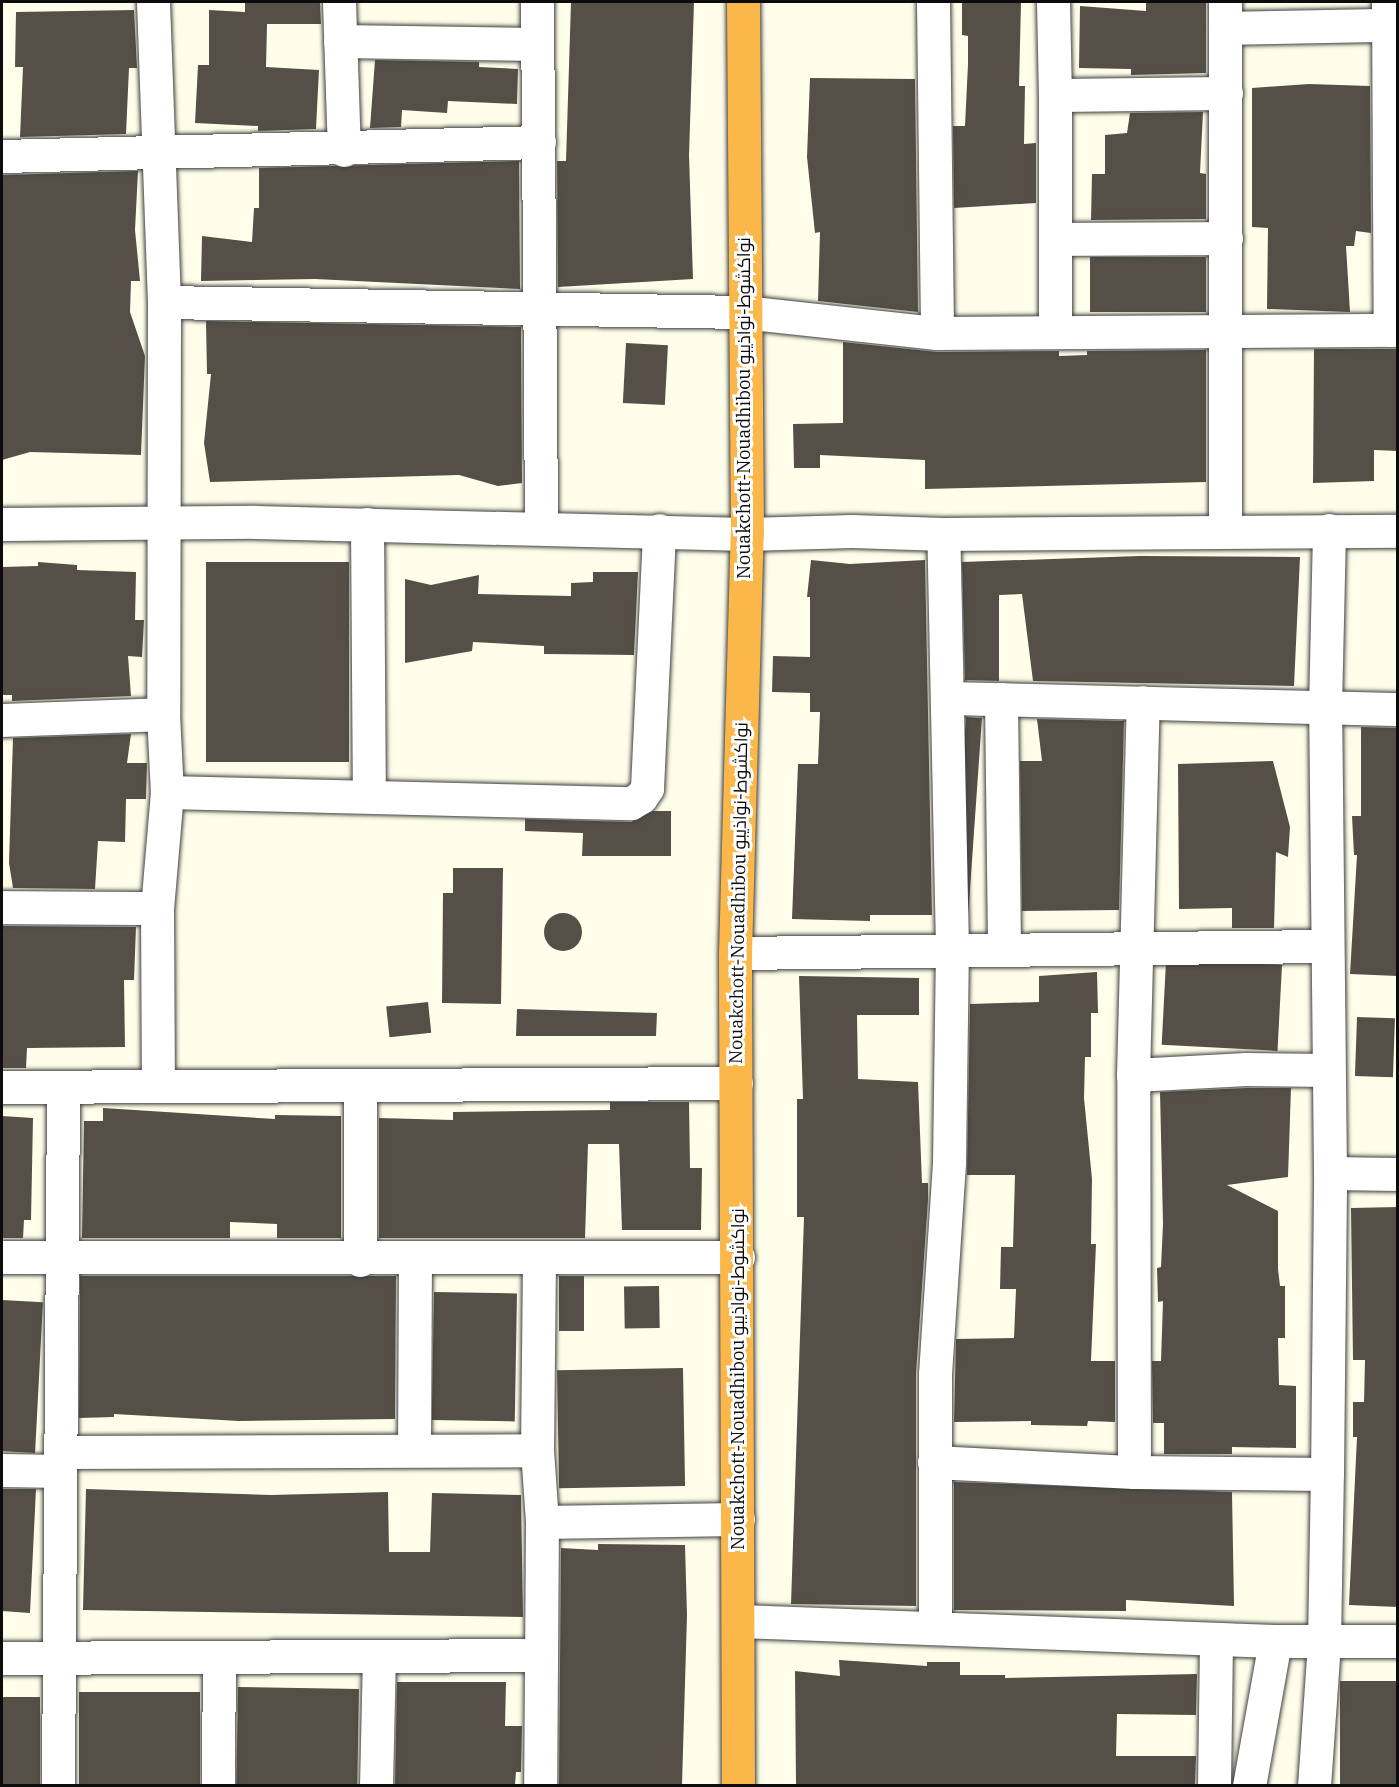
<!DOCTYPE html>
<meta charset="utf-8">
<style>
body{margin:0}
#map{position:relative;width:1399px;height:1787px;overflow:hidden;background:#fffeea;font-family:"IBM Plex Serif",Cairo,serif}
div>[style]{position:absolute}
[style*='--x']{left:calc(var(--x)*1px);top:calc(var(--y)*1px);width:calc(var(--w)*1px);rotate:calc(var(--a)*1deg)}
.building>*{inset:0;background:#554f47;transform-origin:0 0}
.round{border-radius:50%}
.roads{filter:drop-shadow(0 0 2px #3f3f3f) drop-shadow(0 0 2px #3f3f3f)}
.minor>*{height:33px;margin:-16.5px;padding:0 16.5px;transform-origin:16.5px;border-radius:16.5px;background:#fff}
.highway>*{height:33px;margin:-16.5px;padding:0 16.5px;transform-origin:16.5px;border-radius:16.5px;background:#fcb74b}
span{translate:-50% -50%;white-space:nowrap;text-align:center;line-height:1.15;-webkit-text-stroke:6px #fff;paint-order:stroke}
.street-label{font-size:18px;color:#0c0c0c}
.frame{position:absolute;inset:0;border:3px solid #0c0c0c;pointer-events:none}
</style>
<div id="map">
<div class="building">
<div style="clip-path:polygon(245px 2px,320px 2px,321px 24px,267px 24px,266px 67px,319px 70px,316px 129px,258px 131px,258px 126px,195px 123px,198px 65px,209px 65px,209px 10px,245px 12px)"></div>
<div style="clip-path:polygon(571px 2px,694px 2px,689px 155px,693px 279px,558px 287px,557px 161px,566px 161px)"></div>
<div style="clip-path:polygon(962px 2px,1021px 3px,1019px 86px,1025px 86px,1024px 144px,1036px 143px,1036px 203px,954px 208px,953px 126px,965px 126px,968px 64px,968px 36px,962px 35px)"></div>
<div style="clip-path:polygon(1146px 2px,1206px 2px,1206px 73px,1131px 75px,1131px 69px,1079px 68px,1080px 6px,1146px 11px)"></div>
<div style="clip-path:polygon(134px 10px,137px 68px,129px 68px,126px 134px,20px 137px,23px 67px,15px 67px,16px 12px)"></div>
<div style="clip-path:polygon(375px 60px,479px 62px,479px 67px,518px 69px,517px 104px,448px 101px,447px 113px,402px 110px,401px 127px,370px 128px)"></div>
<div style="clip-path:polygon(810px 78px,915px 79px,918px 312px,818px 301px,820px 232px,815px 233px,807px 157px)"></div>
<div style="clip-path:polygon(1309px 84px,1370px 86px,1371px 233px,1356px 231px,1354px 246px,1346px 246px,1350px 312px,1267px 309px,1268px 228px,1252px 227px,1252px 88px)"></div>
<div style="clip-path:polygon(1203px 112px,1200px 173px,1206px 174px,1206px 219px,1091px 220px,1092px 174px,1105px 174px,1105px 135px,1127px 133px,1130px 113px)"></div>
<div style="clip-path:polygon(519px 161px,520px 289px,315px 279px,201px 281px,202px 236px,252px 242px,254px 208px,259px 208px,259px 168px)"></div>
<div style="clip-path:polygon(138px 171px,135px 230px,140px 281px,131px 281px,130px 312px,145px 356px,141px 455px,30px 452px,2px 460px,2px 175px)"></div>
<div style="left:1206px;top:257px;width:55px;height:116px;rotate:90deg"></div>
<div style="clip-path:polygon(206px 321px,521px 327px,522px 483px,498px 486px,459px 475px,210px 482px,204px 443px,211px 374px,207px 374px)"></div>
<div style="clip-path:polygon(843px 342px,937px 352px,1059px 351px,1059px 356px,1087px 355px,1087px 351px,1206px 350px,1206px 482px,925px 489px,925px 460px,820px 455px,820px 468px,794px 468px,793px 424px,843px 423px)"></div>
<div style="left:626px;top:343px;width:42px;height:60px;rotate:3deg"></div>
<div style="clip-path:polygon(1314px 349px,1398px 349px,1398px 451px,1374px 450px,1374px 481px,1313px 483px)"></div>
<div style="clip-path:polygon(1140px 556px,1300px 557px,1294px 686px,1033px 681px,1022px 594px,999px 595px,999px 681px,965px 680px,962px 562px)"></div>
<div style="clip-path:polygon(811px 560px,850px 564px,925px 560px,932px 915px,870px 915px,870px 921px,792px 919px,798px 764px,818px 764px,820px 712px,810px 712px,810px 693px,772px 692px,773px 656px,810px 657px,810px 597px,807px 597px)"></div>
<div style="clip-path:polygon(38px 562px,77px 565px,77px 570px,136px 572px,135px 620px,144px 620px,142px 657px,128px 656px,131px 696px,12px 701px,12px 695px,2px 695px,2px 567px,38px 566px)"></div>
<div style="left:206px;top:562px;width:143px;height:200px"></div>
<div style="clip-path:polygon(593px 572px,638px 572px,634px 655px,544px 654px,544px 646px,473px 642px,472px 651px,405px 663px,405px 579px,431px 585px,479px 575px,478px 594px,571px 596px,571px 583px,593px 582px)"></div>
<div style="left:966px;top:717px;width:16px;height:194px;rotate:4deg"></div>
<div style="clip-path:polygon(1037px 719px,1124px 721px,1119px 910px,1022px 911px,1020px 761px,1042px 761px)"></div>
<div style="clip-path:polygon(1361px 727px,1398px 728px,1398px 976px,1350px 974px,1357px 855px,1354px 855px,1352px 816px,1361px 816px)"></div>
<div style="clip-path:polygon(131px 734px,127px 763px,147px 763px,146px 799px,126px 799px,125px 842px,98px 841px,95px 889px,13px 888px,9px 863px,13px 738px)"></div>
<div style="clip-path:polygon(1273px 761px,1290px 827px,1288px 857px,1276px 852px,1274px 928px,1232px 928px,1232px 908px,1179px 909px,1178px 764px)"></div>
<div style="clip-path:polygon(653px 811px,671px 811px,671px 856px,582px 856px,583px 833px,525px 831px,525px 819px,631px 822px)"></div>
<div style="clip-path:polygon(453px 868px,503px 868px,501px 1004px,442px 1003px,443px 893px,453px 893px)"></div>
<div class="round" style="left:544px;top:913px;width:38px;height:38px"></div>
<div style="clip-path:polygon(2px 926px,136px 927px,134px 980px,124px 980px,125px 1047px,27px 1048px,26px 1068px,2px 1068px)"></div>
<div style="left:1282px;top:965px;width:86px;height:116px;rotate:93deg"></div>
<div style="clip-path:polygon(1097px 972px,1098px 1013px,1091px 1013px,1091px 1057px,1085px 1057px,1084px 1098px,1092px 1179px,1091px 1244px,1096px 1244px,1091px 1361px,1115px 1361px,1115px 1422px,1088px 1421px,1087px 1426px,1031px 1425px,1031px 1421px,954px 1422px,956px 1339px,1014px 1338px,1016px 1289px,1000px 1289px,1001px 1247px,1013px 1247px,1015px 1175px,967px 1175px,970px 1004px,1039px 1002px,1039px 976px)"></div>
<div style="clip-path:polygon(799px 976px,919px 978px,919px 1015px,857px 1015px,858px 1079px,918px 1082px,922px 1183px,928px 1183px,928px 1200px,916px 1374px,916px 1606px,791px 1604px,804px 1217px,797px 1217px,797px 1099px,803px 1099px)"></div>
<div style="left:428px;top:1002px;width:31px;height:42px;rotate:84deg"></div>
<div style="clip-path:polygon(517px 1009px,657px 1013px,656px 1036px,516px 1036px)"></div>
<div style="left:1357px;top:1017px;width:38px;height:59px;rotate:2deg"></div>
<div style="clip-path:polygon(1246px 1088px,1291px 1088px,1288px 1177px,1227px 1185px,1278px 1211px,1278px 1269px,1280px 1286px,1285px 1286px,1285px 1338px,1278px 1338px,1279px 1385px,1296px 1386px,1296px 1448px,1232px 1447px,1232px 1454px,1164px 1454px,1164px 1423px,1153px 1423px,1152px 1361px,1161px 1361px,1163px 1301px,1158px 1302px,1157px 1268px,1161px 1267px,1163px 1224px,1160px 1092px)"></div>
<div style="clip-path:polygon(610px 1102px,689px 1102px,690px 1168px,702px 1168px,701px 1230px,622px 1230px,619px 1144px,588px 1144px,585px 1238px,379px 1238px,379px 1118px,453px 1120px,453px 1112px,610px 1110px)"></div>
<div style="clip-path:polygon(103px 1108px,275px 1119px,275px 1115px,341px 1116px,341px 1238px,277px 1238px,277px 1224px,230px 1222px,230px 1238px,82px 1238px,84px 1121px,103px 1121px)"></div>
<div style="clip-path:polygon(2px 1116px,33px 1118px,31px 1220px,24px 1220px,23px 1238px,2px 1238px)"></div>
<div style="clip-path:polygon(1398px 1207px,1398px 1607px,1349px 1605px,1357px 1437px,1353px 1437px,1353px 1402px,1364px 1402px,1365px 1360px,1353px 1360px,1351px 1208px)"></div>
<div style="clip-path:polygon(80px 1276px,396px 1276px,395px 1419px,239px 1421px,114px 1414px,114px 1417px,79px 1418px)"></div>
<div style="left:559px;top:1276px;width:25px;height:55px"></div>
<div style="left:659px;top:1286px;width:42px;height:35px;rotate:89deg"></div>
<div style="left:434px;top:1292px;width:83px;height:128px;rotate:1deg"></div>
<div style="left:2px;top:1300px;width:41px;height:151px;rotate:3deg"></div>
<div style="left:683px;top:1368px;width:118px;height:126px;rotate:89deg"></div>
<div style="clip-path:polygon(954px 1482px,1232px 1492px,1234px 1606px,1126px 1600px,1126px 1611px,954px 1610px)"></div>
<div style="clip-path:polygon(2px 1489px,36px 1489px,30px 1613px,2px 1611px)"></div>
<div style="clip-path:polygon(86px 1489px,271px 1495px,388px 1492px,389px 1552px,430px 1552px,432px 1493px,521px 1495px,523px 1617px,83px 1610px)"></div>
<div style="clip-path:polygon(598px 1544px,685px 1545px,687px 1615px,682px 1785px,559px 1785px,561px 1548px,598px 1550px)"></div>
<div style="clip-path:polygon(839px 1660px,927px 1666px,927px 1662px,960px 1662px,960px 1675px,1005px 1675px,1005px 1678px,1197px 1674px,1196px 1715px,1117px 1714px,1116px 1756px,1196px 1756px,1195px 1785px,796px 1785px,795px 1671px,840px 1676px)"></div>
<div style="left:1340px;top:1681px;width:58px;height:104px"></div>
<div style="clip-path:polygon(397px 1682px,506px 1682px,505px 1726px,522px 1726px,521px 1772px,516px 1772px,515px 1785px,395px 1785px)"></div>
<div style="left:238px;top:1687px;width:121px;height:98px;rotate:1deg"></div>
<div style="left:79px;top:1692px;width:121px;height:93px"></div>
<div style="left:2px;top:1697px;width:38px;height:88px"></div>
</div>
<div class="roads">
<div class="minor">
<div style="--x:153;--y:2;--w:300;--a:87.9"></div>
<div style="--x:164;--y:302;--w:412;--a:90.1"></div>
<div style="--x:163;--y:714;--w:78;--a:87.1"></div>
<div style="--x:167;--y:792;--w:116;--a:94.9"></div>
<div style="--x:157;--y:908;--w:175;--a:89.7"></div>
<div style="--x:339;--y:2;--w:148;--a:88.1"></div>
<div style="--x:537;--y:2;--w:524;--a:89.56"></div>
<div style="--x:933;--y:2;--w:331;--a:89.3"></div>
<div style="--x:1053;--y:2;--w:93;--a:88.8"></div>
<div style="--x:1225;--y:2;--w:529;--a:90"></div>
<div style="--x:1388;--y:2;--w:328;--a:89.7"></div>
<div style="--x:1225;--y:28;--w:163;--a:-1.1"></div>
<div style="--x:340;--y:41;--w:196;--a:0.9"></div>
<div style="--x:2;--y:156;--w:537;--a:-1.49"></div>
<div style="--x:1057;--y:239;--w:169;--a:-0.3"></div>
<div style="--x:164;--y:302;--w:579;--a:0.99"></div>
<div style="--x:743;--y:312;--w:195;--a:6.2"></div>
<div style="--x:937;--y:333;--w:461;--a:-0.4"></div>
<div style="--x:1055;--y:330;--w:235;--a:-90"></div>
<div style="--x:1055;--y:95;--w:171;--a:-0.7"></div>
<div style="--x:2;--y:524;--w:253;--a:-0.5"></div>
<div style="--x:255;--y:522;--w:492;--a:1.4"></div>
<div style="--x:747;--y:534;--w:105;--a:-1.6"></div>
<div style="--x:852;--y:531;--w:91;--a:1.9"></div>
<div style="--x:943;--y:534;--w:455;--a:-0.4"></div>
<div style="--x:367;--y:524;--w:271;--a:89.6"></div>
<div style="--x:947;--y:698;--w:451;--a:1.4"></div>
<div style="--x:1001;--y:699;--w:250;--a:89.3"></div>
<div style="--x:2;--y:720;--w:161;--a:-2.1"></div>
<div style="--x:167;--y:792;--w:464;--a:1.4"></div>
<div style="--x:631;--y:803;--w:12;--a:-31"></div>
<div style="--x:641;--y:797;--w:11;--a:-56"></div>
<div style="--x:647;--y:788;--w:258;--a:-87.3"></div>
<div style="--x:2;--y:907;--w:155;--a:0.4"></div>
<div style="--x:735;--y:953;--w:592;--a:-0.68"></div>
<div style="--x:1133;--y:1075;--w:113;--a:-3"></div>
<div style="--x:1246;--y:1069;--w:81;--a:0.7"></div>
<div style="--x:360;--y:1086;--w:174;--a:90"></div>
<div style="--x:2;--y:1087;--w:734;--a:-0.31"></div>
<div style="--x:1330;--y:1173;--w:68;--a:0.8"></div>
<div style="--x:2;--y:1257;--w:736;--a:0"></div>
<div style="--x:539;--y:1259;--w:191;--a:90.6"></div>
<div style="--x:537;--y:1450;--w:72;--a:86"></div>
<div style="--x:542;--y:1522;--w:264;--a:90.4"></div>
<div style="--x:414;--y:1448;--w:189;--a:-89.7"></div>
<div style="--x:60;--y:1452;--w:477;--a:-0.2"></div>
<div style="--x:934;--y:1462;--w:200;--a:2.9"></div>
<div style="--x:1134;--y:1472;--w:193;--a:0.6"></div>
<div style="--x:2;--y:1470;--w:58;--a:1"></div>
<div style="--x:1134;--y:1472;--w:397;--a:-90.1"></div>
<div style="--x:1133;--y:1075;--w:373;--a:-88.5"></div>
<div style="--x:542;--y:1522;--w:196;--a:-0.9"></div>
<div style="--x:740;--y:1621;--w:535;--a:2.14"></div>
<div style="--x:1275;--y:1641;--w:123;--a:0"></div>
<div style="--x:935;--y:1628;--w:254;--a:-90"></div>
<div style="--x:935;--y:1374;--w:212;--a:-86.2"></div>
<div style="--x:949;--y:1162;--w:214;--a:-89.2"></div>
<div style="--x:952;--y:948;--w:414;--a:-91.2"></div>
<div style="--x:2;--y:1658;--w:537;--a:-0.32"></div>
<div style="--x:58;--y:1786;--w:699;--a:-89.59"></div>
<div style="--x:218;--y:1786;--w:128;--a:-89.6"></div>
<div style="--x:376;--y:1786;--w:130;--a:-88.7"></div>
<div style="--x:1214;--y:1786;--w:147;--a:-89.2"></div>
<div style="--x:1249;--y:1786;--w:147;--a:-79.8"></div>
<div style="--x:1314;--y:1786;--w:144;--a:-86"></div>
<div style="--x:1324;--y:1642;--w:168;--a:-89"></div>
<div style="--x:1327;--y:1474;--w:301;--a:-89.4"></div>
<div style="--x:1330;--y:1173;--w:465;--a:-90.6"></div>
<div style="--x:1325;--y:708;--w:178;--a:-88.7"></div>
</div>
<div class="highway">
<div style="--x:738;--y:1786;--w:833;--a:-90.21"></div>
<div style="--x:735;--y:953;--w:419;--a:-88.4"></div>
<div style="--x:747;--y:534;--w:532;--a:-90.43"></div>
</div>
</div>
<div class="street-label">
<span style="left:744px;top:408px;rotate:-90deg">Nouakchott-Nouadhibou نواكشوط-نواذيبو</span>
<span style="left:739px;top:893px;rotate:-89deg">Nouakchott-Nouadhibou نواكشوط-نواذيبو</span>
<span style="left:738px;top:1379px;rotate:-90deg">Nouakchott-Nouadhibou نواكشوط-نواذيبو</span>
</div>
<div class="frame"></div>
</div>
